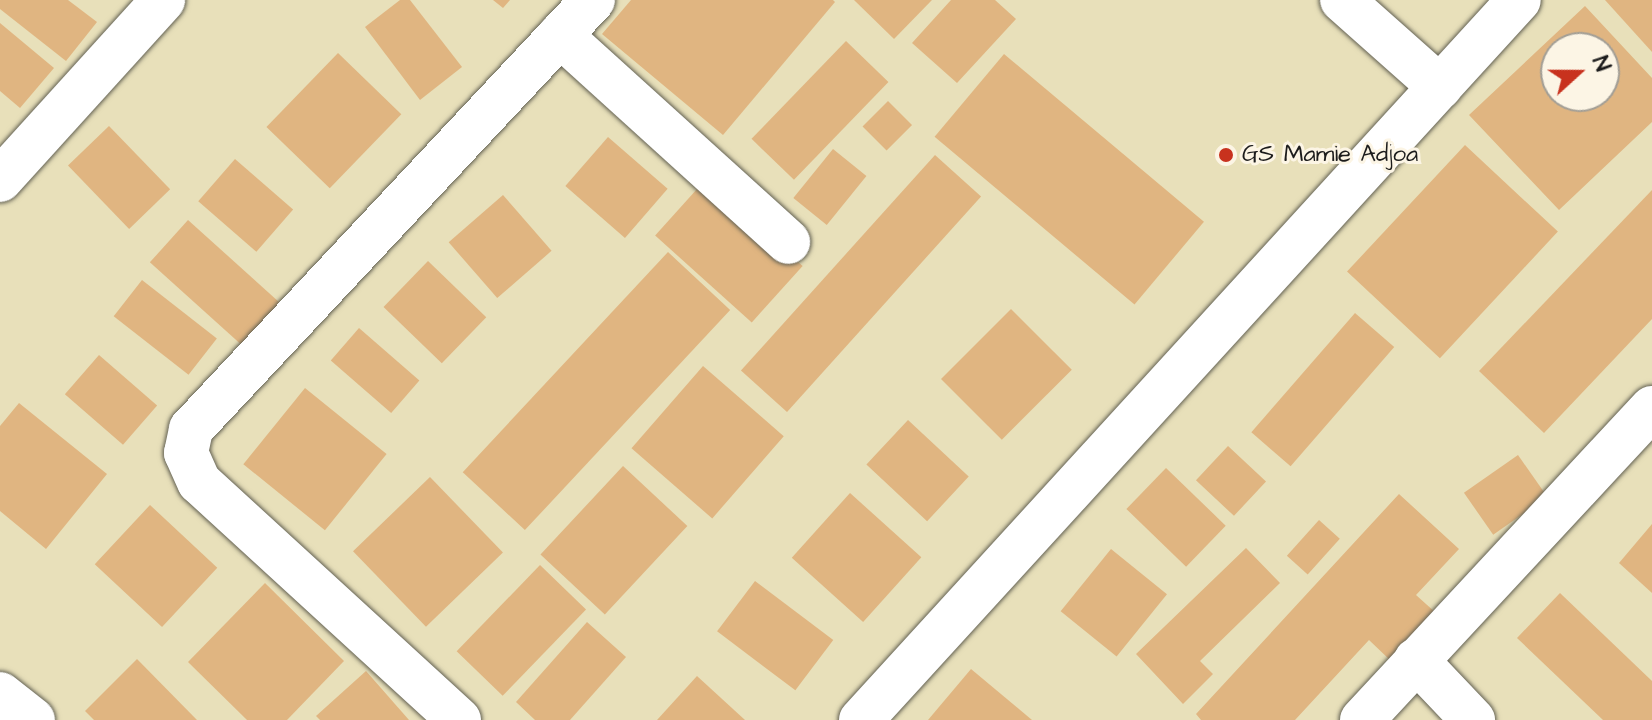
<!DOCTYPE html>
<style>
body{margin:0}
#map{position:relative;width:1652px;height:720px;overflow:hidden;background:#e8e0ba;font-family:"Architects Daughter",sans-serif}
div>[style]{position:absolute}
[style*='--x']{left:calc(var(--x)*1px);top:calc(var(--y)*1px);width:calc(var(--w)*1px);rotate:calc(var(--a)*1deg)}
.building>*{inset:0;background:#e0b581;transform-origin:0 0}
.roads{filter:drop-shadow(0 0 2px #636153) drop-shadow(0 0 2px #636153)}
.minor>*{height:44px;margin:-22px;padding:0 22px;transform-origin:22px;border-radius:22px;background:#fff}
.dots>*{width:22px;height:22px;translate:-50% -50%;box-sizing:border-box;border:4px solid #fcf5e5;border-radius:50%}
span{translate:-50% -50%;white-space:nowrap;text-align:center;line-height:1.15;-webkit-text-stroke:6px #fcf5e5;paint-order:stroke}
.poi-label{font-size:24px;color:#1c1c1c}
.left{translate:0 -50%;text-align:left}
.north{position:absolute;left:1540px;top:32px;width:80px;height:80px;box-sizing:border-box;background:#fcf5e5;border:2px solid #a29e95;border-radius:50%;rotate:69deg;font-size:22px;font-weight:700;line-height:32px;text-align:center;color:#1c1c1c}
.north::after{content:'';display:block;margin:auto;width:28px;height:36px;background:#c8321e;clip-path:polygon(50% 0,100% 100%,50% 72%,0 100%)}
</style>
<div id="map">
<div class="building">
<div style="clip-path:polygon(0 0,68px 0,97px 22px,66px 61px,0 9px)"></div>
<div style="clip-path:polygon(400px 0,410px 0,462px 67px,420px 100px,365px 27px)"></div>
<div style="clip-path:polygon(493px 0,510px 0,503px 8px)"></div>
<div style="clip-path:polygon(631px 0,833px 0,835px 2px,723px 135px,602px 34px)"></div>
<div style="clip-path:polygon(854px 0,932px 0,894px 39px)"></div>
<div style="clip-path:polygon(951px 0,995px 0,1016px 19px,957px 83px,912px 43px)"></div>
<div style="clip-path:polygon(1605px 0,1652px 0,1652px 52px)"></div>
<div style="clip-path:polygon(evenodd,1585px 6px,1652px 78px,1652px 122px,1559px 210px,1469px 115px,1585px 6px,1556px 48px,1604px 48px,1604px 96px,1556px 96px,1556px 48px)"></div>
<div style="clip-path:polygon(0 23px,54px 68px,20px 108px,0 91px)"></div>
<div style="left:846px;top:41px;width:59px;height:136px;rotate:44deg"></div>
<div style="left:338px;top:53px;width:88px;height:103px;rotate:44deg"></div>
<div style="left:1004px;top:54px;width:261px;height:108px;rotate:40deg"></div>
<div style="left:888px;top:101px;width:34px;height:36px;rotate:45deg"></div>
<div style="left:109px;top:126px;width:88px;height:57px;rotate:46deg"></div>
<div style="left:608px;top:137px;width:79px;height:65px;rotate:41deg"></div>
<div style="left:1465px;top:145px;width:127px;height:173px;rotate:43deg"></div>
<div style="left:833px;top:149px;width:43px;height:63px;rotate:39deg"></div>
<div style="left:935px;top:155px;width:62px;height:290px;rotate:42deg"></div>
<div style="left:235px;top:159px;width:77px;height:56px;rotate:41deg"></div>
<div style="left:706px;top:179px;width:130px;height:76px;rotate:42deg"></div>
<div style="clip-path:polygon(1652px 190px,1652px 319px,1544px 433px,1479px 371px)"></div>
<div style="left:503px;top:195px;width:74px;height:72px;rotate:49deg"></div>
<div style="left:188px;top:220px;width:125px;height:57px;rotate:42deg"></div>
<div style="left:668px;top:252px;width:85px;height:301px;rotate:43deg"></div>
<div style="left:428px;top:261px;width:81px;height:64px;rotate:44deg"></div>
<div style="left:142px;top:280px;width:95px;height:46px;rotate:38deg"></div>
<div style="left:1011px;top:309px;width:86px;height:99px;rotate:45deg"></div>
<div style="left:1355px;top:313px;width:52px;height:158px;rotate:41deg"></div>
<div style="left:359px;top:328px;width:80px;height:43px;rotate:41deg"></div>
<div style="left:99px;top:355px;width:77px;height:52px;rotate:41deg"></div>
<div style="left:703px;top:366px;width:107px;height:109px;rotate:41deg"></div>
<div style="left:305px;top:388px;width:105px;height:98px;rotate:39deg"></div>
<div style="clip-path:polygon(19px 403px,107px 474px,46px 549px,0 511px,0 426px)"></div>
<div style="left:908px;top:420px;width:83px;height:61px;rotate:43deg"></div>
<div style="left:1228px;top:446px;width:52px;height:47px;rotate:43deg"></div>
<div style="left:1518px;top:455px;width:51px;height:66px;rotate:55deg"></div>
<div style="left:623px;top:466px;width:88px;height:121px;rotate:43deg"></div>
<div style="left:1166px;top:468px;width:83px;height:57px;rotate:44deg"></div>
<div style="left:430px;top:477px;width:105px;height:107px;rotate:46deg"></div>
<div style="left:850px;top:493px;width:96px;height:87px;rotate:42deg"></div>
<div style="clip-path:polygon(1399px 494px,1459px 549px,1416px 595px,1436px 613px,1392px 662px,1369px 640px,1295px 720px,1201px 720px,1196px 714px)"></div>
<div style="left:150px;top:505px;width:92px;height:81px;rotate:43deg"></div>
<div style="left:1319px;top:520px;width:28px;height:48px;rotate:42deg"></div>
<div style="clip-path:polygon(1652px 524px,1652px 593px,1619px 563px)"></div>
<div style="clip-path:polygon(1246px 548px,1280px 583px,1200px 661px,1213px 674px,1183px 704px,1136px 654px)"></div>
<div style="left:1111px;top:549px;width:72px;height:80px;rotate:39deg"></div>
<div style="left:540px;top:565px;width:64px;height:120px;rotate:44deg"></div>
<div style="left:755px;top:581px;width:98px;height:63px;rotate:37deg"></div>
<div style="clip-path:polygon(265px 583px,344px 661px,287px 720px,247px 720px,188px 662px)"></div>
<div style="clip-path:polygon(1560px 593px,1652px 681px,1652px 720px,1603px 720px,1517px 638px)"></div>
<div style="clip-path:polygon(587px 622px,626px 657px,570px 720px,535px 720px,516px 702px)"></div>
<div style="clip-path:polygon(137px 659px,197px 720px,94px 720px,85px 711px)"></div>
<div style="clip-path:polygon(971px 669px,1032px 720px,928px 720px)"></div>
<div style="clip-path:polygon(366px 671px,409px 720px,320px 720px,316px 716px)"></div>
<div style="clip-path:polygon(697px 676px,745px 720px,657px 720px)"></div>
</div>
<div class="roads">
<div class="minor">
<div style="--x:1342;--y:0;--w:131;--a:41.6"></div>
<div style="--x:560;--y:35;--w:308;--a:42.2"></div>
<div style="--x:0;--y:180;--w:243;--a:-47.8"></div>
<div style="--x:1416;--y:660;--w:83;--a:46.5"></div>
<div style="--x:0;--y:694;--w:42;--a:38.2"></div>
<div style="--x:459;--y:720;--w:352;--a:-137.5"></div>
<div style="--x:199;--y:482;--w:32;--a:-114"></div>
<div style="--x:186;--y:453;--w:25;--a:-78"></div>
<div style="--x:191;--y:429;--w:588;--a:-46.86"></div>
<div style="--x:861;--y:720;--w:975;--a:-47.58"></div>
<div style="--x:1362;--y:720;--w:426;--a:-47.1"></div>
</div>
</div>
<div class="dots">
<div style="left:1226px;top:155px;background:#c8321e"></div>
</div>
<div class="poi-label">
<span class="left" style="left:1242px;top:155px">GS Mamie Adjoa</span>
</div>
<div class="north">N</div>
</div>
